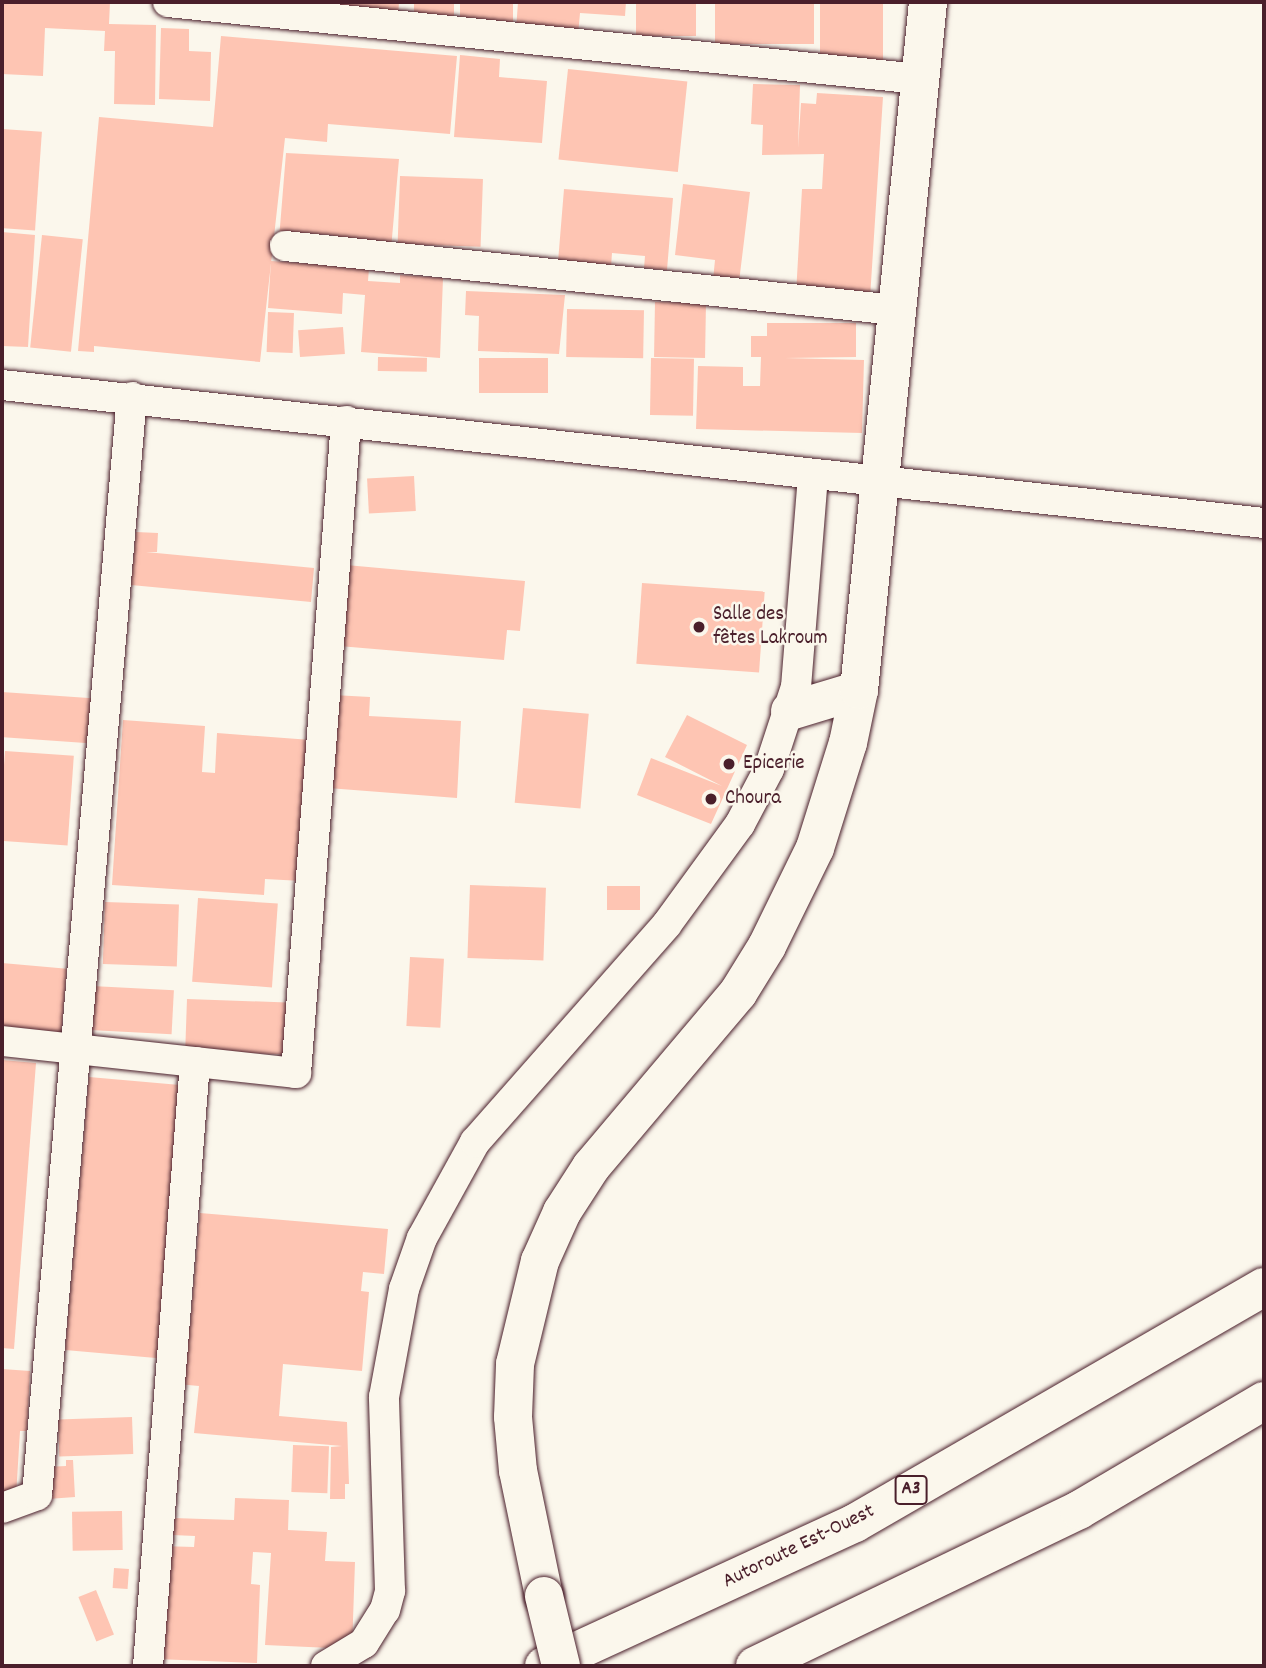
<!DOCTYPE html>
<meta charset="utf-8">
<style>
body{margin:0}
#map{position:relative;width:1266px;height:1668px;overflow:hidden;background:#fbf7ec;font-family:Dekko,sans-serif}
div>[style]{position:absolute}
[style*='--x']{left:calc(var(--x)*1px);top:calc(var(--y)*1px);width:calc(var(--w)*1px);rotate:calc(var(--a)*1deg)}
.building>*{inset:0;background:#fec5b3;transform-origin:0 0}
.roads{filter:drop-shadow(0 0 2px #4a1f2b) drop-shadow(0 0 2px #4a1f2b)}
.minor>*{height:30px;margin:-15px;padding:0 15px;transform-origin:15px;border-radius:15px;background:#fbf7ec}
.secondary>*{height:38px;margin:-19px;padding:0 19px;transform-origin:19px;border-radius:19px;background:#fbf7ec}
.motorway>*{height:38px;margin:-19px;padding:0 19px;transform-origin:19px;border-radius:19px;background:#fbf7ec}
.bridges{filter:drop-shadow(0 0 2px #4a1f2b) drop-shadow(0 0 2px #4a1f2b)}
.secondary-bridge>*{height:38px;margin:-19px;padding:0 19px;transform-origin:19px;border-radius:19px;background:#fbf7ec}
.dots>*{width:19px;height:19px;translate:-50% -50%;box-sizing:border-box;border:4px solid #fbf7ec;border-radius:50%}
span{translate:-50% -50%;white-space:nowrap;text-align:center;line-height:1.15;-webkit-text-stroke:5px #fbf7ec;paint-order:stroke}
.shield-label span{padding:2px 5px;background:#fbf7ec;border:2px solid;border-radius:5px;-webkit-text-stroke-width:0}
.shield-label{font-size:19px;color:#4a1f2b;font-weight:700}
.poi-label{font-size:21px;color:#4a1f2b}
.left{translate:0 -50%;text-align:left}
.street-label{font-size:21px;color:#4a1f2b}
.frame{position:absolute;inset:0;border:4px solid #4a1f2b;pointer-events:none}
</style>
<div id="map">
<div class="building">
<div style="clip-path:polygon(2px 2px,110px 2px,109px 24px,156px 25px,155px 105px,114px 104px,115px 51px,104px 51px,105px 31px,45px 28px,43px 76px,2px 74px)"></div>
<div style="clip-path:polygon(282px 2px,399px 2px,398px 19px)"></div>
<div style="left:414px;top:2px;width:40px;height:17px"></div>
<div style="left:460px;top:2px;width:53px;height:23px"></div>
<div style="clip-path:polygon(518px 2px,626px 2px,625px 16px,580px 13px,578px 35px,516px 30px)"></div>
<div style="left:636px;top:2px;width:60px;height:34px"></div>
<div style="left:715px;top:2px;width:99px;height:42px"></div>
<div style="left:820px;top:2px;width:63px;height:60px"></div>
<div style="clip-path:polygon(161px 28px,189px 29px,189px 51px,211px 52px,210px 101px,159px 99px)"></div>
<div style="clip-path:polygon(221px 36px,457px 56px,450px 134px,328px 124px,327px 142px,285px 138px,260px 362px,94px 346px,94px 352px,78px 351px,99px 117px,213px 127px)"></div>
<div style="clip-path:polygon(460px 55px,500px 59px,499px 77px,547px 81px,542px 143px,454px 137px)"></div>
<div style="left:568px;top:69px;width:120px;height:91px;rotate:6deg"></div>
<div style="clip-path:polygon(753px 84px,800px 85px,798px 148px,801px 103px,816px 104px,817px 93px,883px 97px,870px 298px,796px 294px,802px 189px,822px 189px,824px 154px,762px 155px,763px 125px,751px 124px)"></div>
<div style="left:2px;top:129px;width:40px;height:99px;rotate:4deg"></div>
<div style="clip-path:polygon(286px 153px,399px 159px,391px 249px,333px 244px,333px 235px,301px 233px,301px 241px,279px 239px)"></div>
<div style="left:400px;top:176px;width:83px;height:68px;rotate:2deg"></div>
<div style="clip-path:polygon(683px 184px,750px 192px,739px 282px,713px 280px,715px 260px,675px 255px)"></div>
<div style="clip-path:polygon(564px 189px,673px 198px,667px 270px,644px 268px,645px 256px,612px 253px,611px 267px,558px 262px)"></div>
<div style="clip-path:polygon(2px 232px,35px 235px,28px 347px,2px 346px)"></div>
<div style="left:42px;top:235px;width:41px;height:113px;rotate:6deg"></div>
<div style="clip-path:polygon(271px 261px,369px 268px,368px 281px,400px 283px,400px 275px,443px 278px,440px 358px,361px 352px,365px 295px,343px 293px,342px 314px,268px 308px)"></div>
<div style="clip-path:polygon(466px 291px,565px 295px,559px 354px,478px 351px,479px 316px,465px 315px)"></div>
<div style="left:655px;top:302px;width:51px;height:55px;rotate:1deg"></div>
<div style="left:567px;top:309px;width:77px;height:48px;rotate:1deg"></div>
<div style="left:268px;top:312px;width:26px;height:40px;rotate:2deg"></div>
<div style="clip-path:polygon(767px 323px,856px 323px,856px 357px,785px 358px,864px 360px,862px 433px,696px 429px,698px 366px,743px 367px,743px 386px,760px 386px,761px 357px,751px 357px,751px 336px,767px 336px)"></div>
<div style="left:343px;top:327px;width:27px;height:45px;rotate:86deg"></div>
<div style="left:378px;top:357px;width:49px;height:14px;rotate:1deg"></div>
<div style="left:479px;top:358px;width:69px;height:35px"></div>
<div style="left:651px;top:358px;width:43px;height:57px;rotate:1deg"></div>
<div style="left:414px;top:476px;width:35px;height:47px;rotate:87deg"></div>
<div style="clip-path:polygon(136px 532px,158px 533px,157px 552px,146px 552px,314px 568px,311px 602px,131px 585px)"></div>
<div style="clip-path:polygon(346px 565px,525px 581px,520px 631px,507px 630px,504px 660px,339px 646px)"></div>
<div style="left:642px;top:583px;width:123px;height:81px;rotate:4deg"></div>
<div style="left:2px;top:692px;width:94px;height:45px;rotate:4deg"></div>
<div style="clip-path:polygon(333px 695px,370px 697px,369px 716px,461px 721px,457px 798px,328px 788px)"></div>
<div style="left:523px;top:708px;width:66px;height:95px;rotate:5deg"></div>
<div style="clip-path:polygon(687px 715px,747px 745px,711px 824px,637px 795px,651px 758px,722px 786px,665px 757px)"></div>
<div style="clip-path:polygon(123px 720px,205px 726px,202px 772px,215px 773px,217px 733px,311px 740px,302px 881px,265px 879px,264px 895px,112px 885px)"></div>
<div style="left:5px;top:751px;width:69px;height:90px;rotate:4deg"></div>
<div style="left:470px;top:885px;width:76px;height:73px;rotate:2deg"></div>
<div style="left:607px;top:886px;width:33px;height:24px"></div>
<div style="left:198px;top:898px;width:80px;height:84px;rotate:4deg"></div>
<div style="left:105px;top:902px;width:74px;height:62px;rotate:2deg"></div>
<div style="left:410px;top:957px;width:34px;height:69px;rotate:3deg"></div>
<div style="left:2px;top:963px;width:65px;height:64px;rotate:5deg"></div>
<div style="left:92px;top:986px;width:82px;height:44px;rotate:3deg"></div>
<div style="left:187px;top:999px;width:100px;height:52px;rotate:2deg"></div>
<div style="clip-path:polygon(2px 1060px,36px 1063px,14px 1349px,2px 1348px)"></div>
<div style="left:89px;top:1077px;width:94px;height:274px;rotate:5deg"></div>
<div style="clip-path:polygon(200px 1213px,388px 1229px,384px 1274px,363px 1272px,361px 1291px,369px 1292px,362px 1371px,283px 1364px,279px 1416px,347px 1422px,349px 1484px,345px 1484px,345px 1499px,330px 1499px,331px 1447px,342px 1446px,194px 1433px,199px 1386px,177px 1384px,182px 1326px,190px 1327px)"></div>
<div style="clip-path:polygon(2px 1369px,30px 1371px,27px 1431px,20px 1431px,16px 1496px,2px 1495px)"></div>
<div style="left:132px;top:1417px;width:37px;height:74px;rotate:88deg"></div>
<div style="left:293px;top:1445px;width:36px;height:47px;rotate:2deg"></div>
<div style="clip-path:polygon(66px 1460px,73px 1460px,75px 1497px,48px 1499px,46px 1467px,66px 1466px)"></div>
<div style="clip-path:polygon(235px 1498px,289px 1500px,288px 1530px,327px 1532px,325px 1561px,355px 1562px,352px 1649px,265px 1645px,271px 1553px,253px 1552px,251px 1584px,260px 1585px,257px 1663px,156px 1659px,161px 1546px,194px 1547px,195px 1536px,172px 1535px,173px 1518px,234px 1520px)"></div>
<div style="left:122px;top:1511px;width:39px;height:50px;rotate:89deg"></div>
<div style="left:114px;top:1568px;width:15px;height:20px;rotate:4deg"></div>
<div style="left:96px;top:1590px;width:48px;height:19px;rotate:68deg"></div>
</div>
<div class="roads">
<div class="minor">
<div style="--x:168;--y:2;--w:756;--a:5.85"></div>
<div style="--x:285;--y:246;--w:614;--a:5.98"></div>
<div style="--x:2;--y:385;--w:1270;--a:6.24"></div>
<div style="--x:2;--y:1041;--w:296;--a:6.2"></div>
<div style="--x:296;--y:1073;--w:654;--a:-85.61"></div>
<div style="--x:2;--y:1508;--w:37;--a:-20"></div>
<div style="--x:37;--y:1495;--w:1102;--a:-85.06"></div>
<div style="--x:148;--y:1666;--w:606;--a:-85.55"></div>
<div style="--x:326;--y:1666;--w:44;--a:-31.2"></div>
<div style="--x:364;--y:1643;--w:39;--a:-58"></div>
<div style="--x:385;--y:1610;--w:20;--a:-75"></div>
<div style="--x:390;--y:1591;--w:194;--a:-91.8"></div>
<div style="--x:384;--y:1397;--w:110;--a:-79.5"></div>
<div style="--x:404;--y:1289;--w:54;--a:-70.6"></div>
<div style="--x:422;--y:1238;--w:110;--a:-61.1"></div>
<div style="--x:475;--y:1142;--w:290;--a:-48.6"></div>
<div style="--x:667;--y:924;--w:124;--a:-53.9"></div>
<div style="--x:740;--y:824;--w:62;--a:-62.2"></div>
<div style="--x:769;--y:769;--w:86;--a:-71.8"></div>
<div style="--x:796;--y:687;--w:211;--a:-85.4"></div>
</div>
<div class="secondary">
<div style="--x:790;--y:711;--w:72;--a:-16.9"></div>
<div style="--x:544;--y:1596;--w:128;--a:-101.7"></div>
<div style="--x:518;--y:1471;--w:54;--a:-95.3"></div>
<div style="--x:513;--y:1417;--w:53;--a:-87.8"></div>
<div style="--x:515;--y:1364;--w:106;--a:-76.4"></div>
<div style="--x:540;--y:1261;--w:54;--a:-65.8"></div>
<div style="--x:562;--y:1212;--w:54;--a:-57.2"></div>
<div style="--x:591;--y:1167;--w:228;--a:-49.8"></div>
<div style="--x:738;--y:993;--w:55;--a:-58.3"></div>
<div style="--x:767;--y:946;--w:109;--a:-63.9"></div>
<div style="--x:815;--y:848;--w:110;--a:-72.6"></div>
<div style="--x:848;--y:743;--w:54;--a:-78.3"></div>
<div style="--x:859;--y:690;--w:691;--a:-84.27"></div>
</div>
<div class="motorway">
<div style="--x:544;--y:1666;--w:342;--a:-24.7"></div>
<div style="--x:855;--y:1523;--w:472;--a:-30"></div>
<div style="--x:755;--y:1666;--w:360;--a:-25.7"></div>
<div style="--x:1079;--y:1510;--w:215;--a:-30.5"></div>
</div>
</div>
<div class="bridges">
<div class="secondary-bridge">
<div style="--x:544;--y:1596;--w:72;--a:76.3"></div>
</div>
</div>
<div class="dots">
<div style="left:699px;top:627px;background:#4a1f2b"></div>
<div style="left:729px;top:764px;background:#4a1f2b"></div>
<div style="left:711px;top:799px;background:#4a1f2b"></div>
</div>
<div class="shield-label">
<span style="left:911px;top:1490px">A3</span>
</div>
<div class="poi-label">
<span class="left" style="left:713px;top:627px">Salle des<br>fêtes Lakroum</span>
<span class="left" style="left:743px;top:764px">Epicerie</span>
<span class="left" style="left:725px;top:799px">Choura</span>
</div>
<div class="street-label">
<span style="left:799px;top:1547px;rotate:-26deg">Autoroute Est-Ouest</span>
</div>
<div class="frame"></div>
</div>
